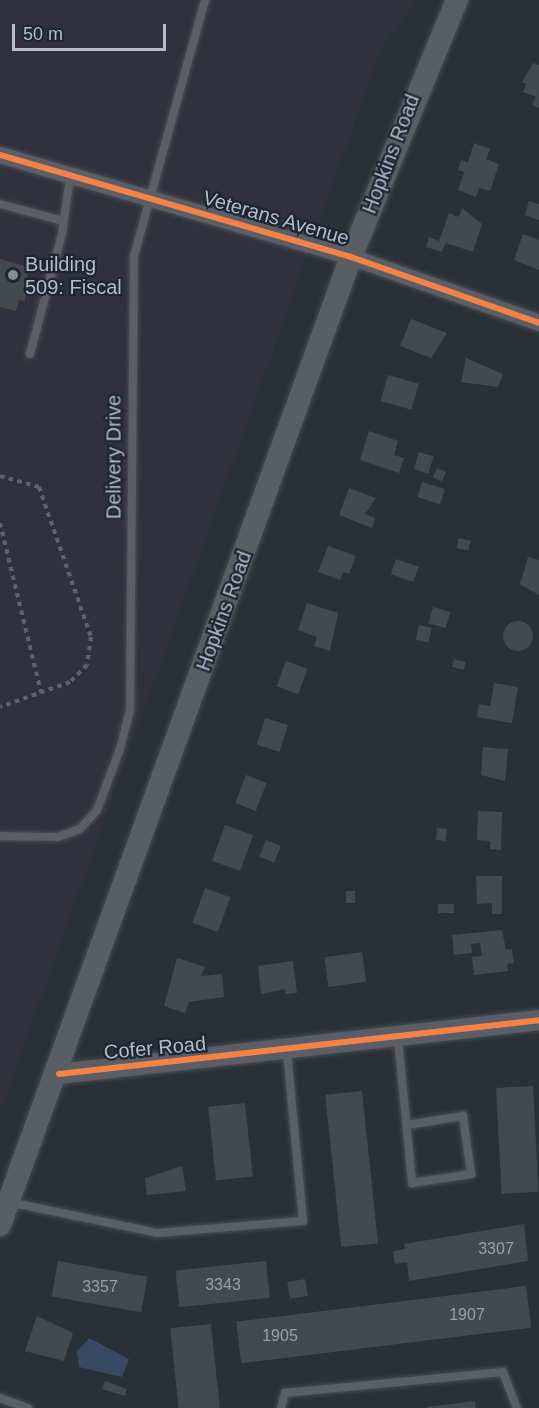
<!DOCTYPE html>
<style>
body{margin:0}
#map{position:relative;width:539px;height:1408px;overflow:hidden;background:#2a3038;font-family:Helvetica,sans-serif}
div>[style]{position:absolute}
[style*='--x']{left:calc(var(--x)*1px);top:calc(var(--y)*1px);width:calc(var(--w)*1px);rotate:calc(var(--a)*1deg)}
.medical>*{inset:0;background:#31303e}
.water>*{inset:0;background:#384963}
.building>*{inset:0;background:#444950;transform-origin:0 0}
.round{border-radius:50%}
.path>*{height:4px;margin-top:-2px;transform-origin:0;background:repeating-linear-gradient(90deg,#5d636a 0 4.5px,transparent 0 9px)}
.roads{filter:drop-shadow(0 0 2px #484c53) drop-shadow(0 0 2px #484c53)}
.service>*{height:8px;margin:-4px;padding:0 4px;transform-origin:4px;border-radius:4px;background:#5a5e66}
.minor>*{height:16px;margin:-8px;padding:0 8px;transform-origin:8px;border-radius:8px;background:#5a5e66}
.tertiary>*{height:20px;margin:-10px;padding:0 10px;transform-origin:10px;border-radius:10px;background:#5a5e66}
.secondary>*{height:22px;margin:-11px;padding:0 11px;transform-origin:11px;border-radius:11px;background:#595d64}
.cycleway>*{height:6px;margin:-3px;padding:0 3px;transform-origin:3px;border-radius:3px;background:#f48246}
.dots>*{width:16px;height:16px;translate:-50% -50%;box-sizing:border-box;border:3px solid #1d2633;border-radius:50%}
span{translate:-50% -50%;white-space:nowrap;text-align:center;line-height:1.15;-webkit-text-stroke:4.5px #1d2633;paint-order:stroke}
.number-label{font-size:16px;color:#989fab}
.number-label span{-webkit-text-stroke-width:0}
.street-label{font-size:20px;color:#b4bcc9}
.poi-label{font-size:20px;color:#b4bcc9}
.left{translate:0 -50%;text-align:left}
.scale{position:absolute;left:12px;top:24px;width:154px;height:27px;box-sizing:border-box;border:3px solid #b4bcc9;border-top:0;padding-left:8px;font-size:18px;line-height:21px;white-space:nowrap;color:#b4bcc9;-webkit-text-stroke:4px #1d2633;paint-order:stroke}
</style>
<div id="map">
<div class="medical">
<div style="clip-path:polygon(0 0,416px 0,381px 50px,0 1112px)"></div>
</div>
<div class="water">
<div style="clip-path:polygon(89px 1338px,129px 1359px,122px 1377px,79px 1367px,77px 1352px)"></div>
</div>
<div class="building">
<div style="clip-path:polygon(533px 63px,539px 65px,539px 108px,532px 105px,536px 97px,523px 92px,526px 84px,522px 82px)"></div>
<div style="clip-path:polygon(474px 143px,490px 149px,486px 159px,499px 164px,490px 191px,479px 188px,476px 197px,458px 190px,464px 172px,458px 170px,461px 160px,468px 162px)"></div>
<div style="clip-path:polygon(529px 201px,539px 204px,539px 220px,525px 215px)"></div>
<div style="clip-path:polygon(462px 208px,482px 224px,473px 252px,446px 243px,442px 252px,426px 247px,429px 237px,439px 241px,449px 213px,459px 217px)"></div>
<div style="clip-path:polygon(523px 234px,539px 240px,539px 270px,514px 260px)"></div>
<div style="clip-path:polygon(0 259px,28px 267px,25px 302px,19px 300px,16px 311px,0 307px)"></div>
<div style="clip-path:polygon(411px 319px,447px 333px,431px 358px,400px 346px)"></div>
<div style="clip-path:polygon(466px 358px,503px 374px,498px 387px,461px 382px)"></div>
<div style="left:388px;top:375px;width:32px;height:27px;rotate:16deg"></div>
<div style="clip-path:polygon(369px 431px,398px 441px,394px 455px,404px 458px,399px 473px,360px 460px)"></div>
<div style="left:419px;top:452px;width:15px;height:18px;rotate:16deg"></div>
<div style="left:437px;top:468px;width:10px;height:10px;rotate:24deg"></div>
<div style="left:422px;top:482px;width:24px;height:16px;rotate:17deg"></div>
<div style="clip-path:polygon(349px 488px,376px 498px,365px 514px,375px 518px,372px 528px,339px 515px)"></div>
<div style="left:459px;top:538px;width:12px;height:10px;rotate:14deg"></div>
<div style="clip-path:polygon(328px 546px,356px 556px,349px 574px,343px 572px,340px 580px,318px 572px)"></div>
<div style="clip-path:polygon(528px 557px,539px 560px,539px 595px,520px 584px)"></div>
<div style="left:396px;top:559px;width:24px;height:16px;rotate:19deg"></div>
<div style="clip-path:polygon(307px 603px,338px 613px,330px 651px,314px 646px,317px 637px,298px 630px)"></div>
<div style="left:433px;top:607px;width:18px;height:17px;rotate:16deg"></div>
<div class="round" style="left:503px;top:621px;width:30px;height:30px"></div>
<div style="left:419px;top:625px;width:13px;height:15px;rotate:13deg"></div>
<div style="left:454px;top:659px;width:12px;height:8px;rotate:14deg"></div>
<div style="left:286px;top:661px;width:23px;height:27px;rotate:20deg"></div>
<div style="clip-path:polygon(494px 683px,518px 687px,512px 723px,477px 717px,479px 704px,490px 706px)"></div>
<div style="left:265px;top:718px;width:24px;height:28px;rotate:17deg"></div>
<div style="clip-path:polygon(483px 747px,508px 749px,505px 781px,481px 775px)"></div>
<div style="left:246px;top:775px;width:22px;height:30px;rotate:21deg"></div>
<div style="clip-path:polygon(478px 811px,502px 812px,501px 850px,490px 849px,490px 841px,477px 840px)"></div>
<div style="left:225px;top:825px;width:30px;height:38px;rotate:20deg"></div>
<div style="left:437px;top:828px;width:10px;height:12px;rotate:6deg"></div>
<div style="left:266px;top:840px;width:16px;height:18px;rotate:22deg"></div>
<div style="clip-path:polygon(476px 876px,502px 876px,502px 914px,492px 914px,492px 903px,477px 904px)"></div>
<div style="left:205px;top:888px;width:27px;height:37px;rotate:20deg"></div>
<div style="left:346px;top:891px;width:9px;height:12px"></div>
<div style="left:454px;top:904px;width:9px;height:16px;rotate:90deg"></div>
<div style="clip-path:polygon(502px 930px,506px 950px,512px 949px,514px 963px,507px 964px,508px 971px,474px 975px,472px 957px,482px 956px,480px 943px,471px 944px,472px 953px,454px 955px,452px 935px)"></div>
<div style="left:362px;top:952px;width:30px;height:38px;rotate:82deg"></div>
<div style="clip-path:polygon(177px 958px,205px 967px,201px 976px,222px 974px,224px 997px,189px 1002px,185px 1013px,164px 1006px)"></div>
<div style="clip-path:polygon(293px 961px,297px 993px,286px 994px,285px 989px,261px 994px,258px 966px)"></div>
<div style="left:533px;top:1086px;width:106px;height:37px;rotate:87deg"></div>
<div style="left:362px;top:1091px;width:153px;height:37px;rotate:84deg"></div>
<div style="left:245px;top:1103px;width:74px;height:37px;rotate:84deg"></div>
<div style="clip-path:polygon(182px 1166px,186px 1191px,147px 1195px,145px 1178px)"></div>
<div style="clip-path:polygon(524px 1224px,528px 1261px,409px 1281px,407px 1262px,395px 1264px,393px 1251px,405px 1249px,404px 1244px)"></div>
<div style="left:58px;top:1261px;width:91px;height:36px;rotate:10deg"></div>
<div style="left:266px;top:1261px;width:37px;height:91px;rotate:84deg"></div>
<div style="left:305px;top:1279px;width:17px;height:18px;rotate:80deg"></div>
<div style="left:526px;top:1286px;width:42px;height:292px;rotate:83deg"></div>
<div style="clip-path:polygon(37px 1316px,73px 1333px,64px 1361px,25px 1351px)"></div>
<div style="left:211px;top:1324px;width:84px;height:41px;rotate:84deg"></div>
<div style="clip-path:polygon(105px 1381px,127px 1389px,125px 1396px,102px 1389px)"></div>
<div style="clip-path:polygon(475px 1401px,476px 1408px,427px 1408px,427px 1407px)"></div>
</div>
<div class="path">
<div style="--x:0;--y:476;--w:41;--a:15.8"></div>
<div style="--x:39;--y:487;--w:159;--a:70.9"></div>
<div style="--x:91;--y:637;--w:28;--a:98"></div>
<div style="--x:87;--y:665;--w:24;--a:135"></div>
<div style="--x:70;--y:682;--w:74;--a:160.3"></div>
<div style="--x:0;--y:523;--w:175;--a:76.4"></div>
</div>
<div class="roads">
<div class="service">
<div style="--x:0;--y:204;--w:65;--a:15.1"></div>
<div style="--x:30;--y:354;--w:124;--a:-75.1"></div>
<div style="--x:62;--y:234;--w:58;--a:-82"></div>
<div style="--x:0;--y:836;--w:58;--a:1"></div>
<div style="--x:58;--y:837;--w:23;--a:-20"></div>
<div style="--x:80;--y:829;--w:25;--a:-48"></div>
<div style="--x:97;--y:810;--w:65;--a:-69.3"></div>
<div style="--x:120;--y:749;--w:40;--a:-75.6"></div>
<div style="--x:130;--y:710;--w:454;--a:-89.5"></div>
<div style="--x:134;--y:256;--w:266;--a:-74.5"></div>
<div style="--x:398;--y:1039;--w:145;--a:84.4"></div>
<div style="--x:412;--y:1183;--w:60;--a:-8.7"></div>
<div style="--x:471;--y:1174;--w:59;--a:-97.9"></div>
<div style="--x:463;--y:1116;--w:57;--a:170.9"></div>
<div style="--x:9;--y:1202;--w:151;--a:11.8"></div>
<div style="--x:157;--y:1233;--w:146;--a:-4.7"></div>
<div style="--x:303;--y:1221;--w:170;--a:-95.4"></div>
<div style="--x:0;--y:1398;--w:30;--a:20"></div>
<div style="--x:281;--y:1408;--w:16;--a:-75"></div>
<div style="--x:285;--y:1393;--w:219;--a:-5.5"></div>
<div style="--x:503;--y:1372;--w:39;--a:69"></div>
</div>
<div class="minor">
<div style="--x:0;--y:155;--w:366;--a:16.2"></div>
<div style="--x:351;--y:257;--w:199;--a:19.3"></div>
</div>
<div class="tertiary">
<div style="--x:59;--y:1074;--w:483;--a:-6.4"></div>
</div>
<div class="secondary">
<div style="--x:0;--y:1225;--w:1030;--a:-70.07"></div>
<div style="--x:351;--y:257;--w:278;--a:-67.6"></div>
</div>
</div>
<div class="cycleway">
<div style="--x:0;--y:155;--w:366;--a:16.2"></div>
<div style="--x:351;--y:257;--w:199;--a:19.3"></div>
<div style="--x:59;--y:1074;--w:483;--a:-6.4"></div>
</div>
<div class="dots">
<div style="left:13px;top:275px;background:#848b96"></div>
</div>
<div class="number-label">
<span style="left:496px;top:1249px">3307</span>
<span style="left:223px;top:1285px">3343</span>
<span style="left:100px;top:1287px">3357</span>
<span style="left:467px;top:1315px">1907</span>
<span style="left:280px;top:1336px">1905</span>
</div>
<div class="street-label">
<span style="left:391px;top:154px;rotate:-69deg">Hopkins Road</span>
<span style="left:276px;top:218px;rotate:16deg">Veterans Avenue</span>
<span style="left:114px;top:457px;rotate:-90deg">Delivery Drive</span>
<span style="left:224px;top:611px;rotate:-70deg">Hopkins Road</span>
<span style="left:155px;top:1048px;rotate:-5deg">Cofer Road</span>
</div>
<div class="poi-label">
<span class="left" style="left:25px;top:276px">Building<br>509: Fiscal</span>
</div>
<div class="scale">50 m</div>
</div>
